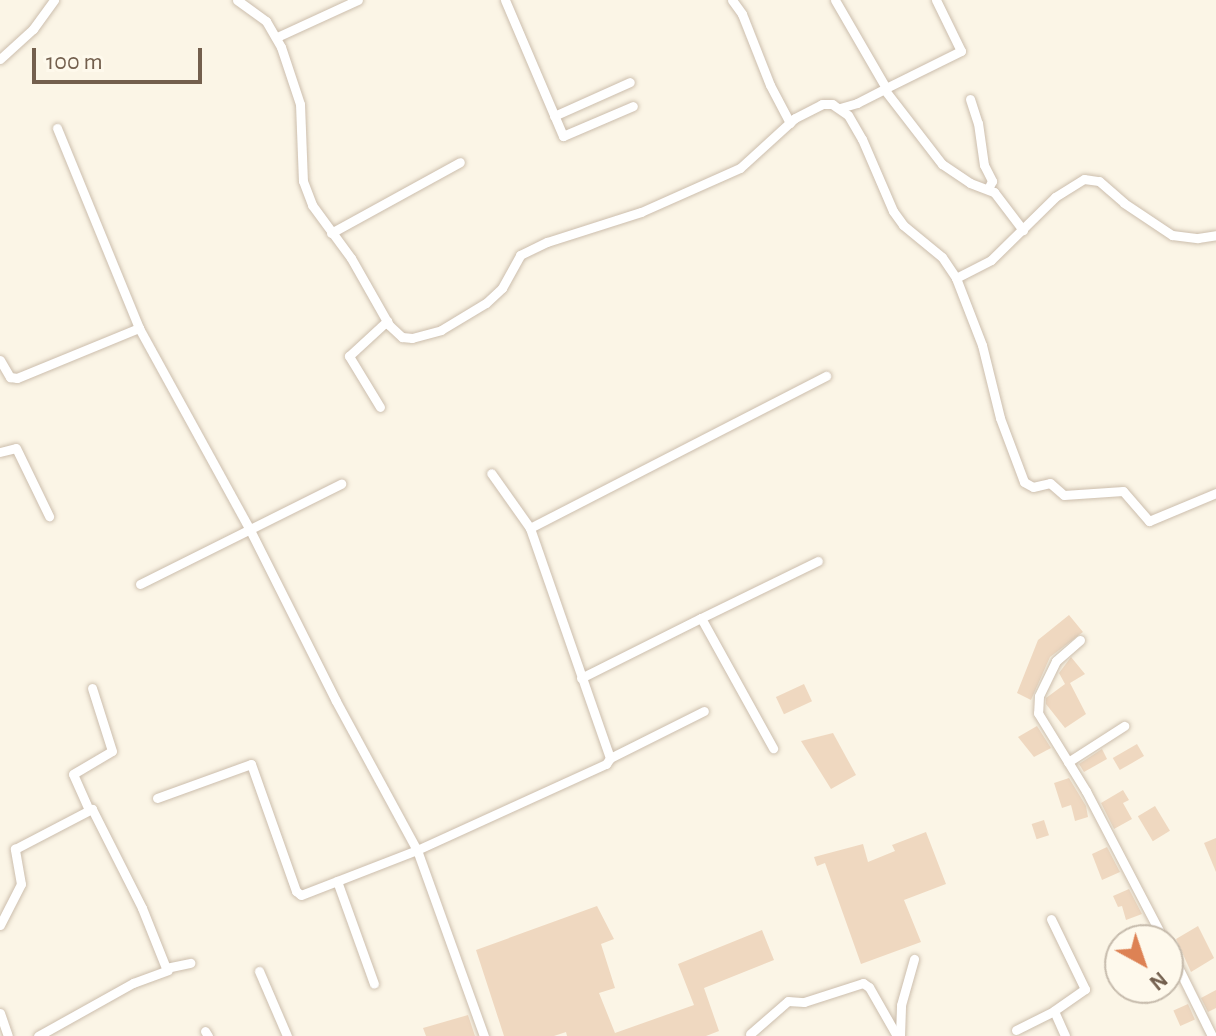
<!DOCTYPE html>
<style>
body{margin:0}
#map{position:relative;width:1216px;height:1036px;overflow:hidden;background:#fbf5e6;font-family:"Alegreya Sans",sans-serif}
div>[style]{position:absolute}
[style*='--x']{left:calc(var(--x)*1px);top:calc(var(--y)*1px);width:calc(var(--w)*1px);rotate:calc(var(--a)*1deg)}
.building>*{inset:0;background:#efd8c0;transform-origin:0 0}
.roads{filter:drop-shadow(0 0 2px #ccbead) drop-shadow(0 0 2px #ccbead)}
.minor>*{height:9px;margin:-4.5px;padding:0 4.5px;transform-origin:4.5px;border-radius:4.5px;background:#fff}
span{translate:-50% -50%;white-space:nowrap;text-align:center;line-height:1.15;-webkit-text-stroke:8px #fef9ec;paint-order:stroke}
.north{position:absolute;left:1104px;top:924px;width:80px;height:80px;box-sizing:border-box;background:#fef9ec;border:2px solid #c6bbac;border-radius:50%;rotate:140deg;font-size:22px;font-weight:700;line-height:32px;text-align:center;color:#735f4d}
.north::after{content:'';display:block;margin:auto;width:28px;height:36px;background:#dd8254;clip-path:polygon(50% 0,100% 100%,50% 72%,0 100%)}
.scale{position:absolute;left:32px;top:48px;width:170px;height:36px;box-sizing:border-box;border:4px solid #735f4d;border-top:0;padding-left:10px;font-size:24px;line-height:28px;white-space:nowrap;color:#735f4d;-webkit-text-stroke:6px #fef9ec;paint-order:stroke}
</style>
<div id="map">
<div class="building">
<div style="clip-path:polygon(1069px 615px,1083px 632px,1050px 657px,1031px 700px,1017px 693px,1038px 640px)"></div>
<div style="clip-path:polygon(1071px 657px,1085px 674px,1070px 683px,1086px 714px,1065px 728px,1046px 704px,1046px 698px,1065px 684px,1059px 673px)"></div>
<div style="left:804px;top:684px;width:19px;height:31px;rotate:65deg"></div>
<div style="clip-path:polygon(1037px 726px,1051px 748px,1034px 757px,1018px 737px)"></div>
<div style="clip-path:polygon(833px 733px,856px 775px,831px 789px,801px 741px)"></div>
<div style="left:1137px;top:744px;width:14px;height:28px;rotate:60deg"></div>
<div style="clip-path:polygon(1102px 749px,1107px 759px,1084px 772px,1079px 764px)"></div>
<div style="clip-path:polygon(1069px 778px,1086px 806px,1088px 817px,1075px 821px,1071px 805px,1062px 808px,1054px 783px)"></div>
<div style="clip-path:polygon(1123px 790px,1129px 800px,1123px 803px,1132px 819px,1114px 829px,1101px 803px)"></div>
<div style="left:1155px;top:806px;width:29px;height:20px;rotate:59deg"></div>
<div style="left:1044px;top:820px;width:16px;height:13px;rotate:72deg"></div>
<div style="clip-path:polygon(926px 832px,946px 884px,904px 900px,921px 942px,861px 964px,825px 863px,817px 866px,814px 857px,863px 844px,868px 862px,895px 851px,892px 845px)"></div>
<div style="clip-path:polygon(1216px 838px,1216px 872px,1204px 843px)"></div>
<div style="clip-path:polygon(1107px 847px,1120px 872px,1102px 880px,1092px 854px)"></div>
<div style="clip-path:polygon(1129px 889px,1142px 914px,1126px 920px,1122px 906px,1118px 907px,1113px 896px)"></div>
<div style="clip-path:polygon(597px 906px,614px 939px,601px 944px,615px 988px,599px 993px,615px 1033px,694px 1005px,678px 964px,762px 930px,774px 960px,704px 988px,719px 1031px,706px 1036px,567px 1036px,566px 1032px,554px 1036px,504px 1036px,476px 950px)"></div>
<div style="clip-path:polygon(1198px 926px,1214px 958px,1191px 972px,1176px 939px)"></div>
<div style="clip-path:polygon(1216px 990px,1216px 1008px,1208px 1012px,1201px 998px)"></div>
<div style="left:1188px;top:1004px;width:17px;height:16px;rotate:66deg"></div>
<div style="clip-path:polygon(468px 1015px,475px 1036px,426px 1036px,423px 1028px)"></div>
</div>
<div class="roads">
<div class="minor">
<div style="--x:237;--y:0;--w:36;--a:36"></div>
<div style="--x:266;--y:21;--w:30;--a:60"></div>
<div style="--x:281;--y:47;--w:60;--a:71.6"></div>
<div style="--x:300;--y:104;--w:77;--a:87.8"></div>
<div style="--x:303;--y:181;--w:26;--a:69"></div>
<div style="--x:312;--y:205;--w:66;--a:53.7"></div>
<div style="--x:351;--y:258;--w:77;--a:60.4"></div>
<div style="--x:389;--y:325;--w:18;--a:43"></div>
<div style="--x:402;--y:337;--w:10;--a:6"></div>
<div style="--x:412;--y:338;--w:30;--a:-15"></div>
<div style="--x:441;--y:330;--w:52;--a:-31"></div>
<div style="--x:486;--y:303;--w:22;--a:-43"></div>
<div style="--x:502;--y:288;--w:38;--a:-61"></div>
<div style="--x:520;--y:255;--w:30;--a:-26"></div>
<div style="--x:547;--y:242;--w:99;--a:-17.7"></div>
<div style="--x:641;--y:212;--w:108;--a:-24"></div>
<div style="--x:740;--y:168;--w:74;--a:-42.3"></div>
<div style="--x:795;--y:118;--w:30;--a:-27"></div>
<div style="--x:822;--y:104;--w:10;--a:0"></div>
<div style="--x:832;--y:104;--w:19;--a:35"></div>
<div style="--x:848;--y:115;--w:28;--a:60"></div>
<div style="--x:862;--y:139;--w:78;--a:66.7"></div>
<div style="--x:893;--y:211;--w:17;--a:54"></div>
<div style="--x:903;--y:225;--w:50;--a:39.4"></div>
<div style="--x:942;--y:257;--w:25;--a:56"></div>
<div style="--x:956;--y:278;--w:72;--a:68.8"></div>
<div style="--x:982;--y:345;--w:75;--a:76.1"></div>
<div style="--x:1000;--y:418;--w:68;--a:69.4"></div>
<div style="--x:1024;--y:482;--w:10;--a:29"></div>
<div style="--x:1033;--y:487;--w:17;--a:-13"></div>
<div style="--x:1050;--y:483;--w:18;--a:41"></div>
<div style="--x:1064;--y:495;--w:59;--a:-3.9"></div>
<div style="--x:1123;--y:491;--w:40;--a:49"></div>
<div style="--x:1149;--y:521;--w:73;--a:-22.7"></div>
<div style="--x:505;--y:0;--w:148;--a:66.9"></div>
<div style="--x:563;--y:136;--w:76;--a:-23.2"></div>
<div style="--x:732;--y:0;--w:17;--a:54"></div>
<div style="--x:742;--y:14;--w:76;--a:68.5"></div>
<div style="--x:770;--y:85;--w:43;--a:62.2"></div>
<div style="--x:835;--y:0;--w:102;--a:59.9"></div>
<div style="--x:277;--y:37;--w:89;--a:-24.6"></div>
<div style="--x:0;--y:59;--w:45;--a:-42.3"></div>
<div style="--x:33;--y:29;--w:36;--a:-54"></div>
<div style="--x:884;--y:89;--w:86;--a:-26.3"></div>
<div style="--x:961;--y:51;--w:57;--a:-116.1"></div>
<div style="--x:970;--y:99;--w:25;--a:72"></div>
<div style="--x:978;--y:123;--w:42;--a:81.9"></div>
<div style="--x:984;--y:165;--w:18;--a:63"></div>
<div style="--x:992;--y:181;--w:9;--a:117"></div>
<div style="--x:840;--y:108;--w:18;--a:-16"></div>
<div style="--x:857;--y:103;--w:30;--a:-27"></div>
<div style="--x:884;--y:89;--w:95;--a:52.3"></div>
<div style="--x:942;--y:164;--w:34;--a:34"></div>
<div style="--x:970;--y:183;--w:26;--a:21"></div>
<div style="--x:994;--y:192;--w:48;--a:52.7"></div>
<div style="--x:554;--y:116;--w:83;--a:-24.1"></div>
<div style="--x:57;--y:128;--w:216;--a:67.7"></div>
<div style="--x:139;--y:328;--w:230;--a:61.2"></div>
<div style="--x:250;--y:530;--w:191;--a:63.3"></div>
<div style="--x:336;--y:701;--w:170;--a:61.5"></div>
<div style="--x:417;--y:850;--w:198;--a:70.2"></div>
<div style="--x:331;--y:233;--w:147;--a:-28.8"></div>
<div style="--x:956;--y:278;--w:39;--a:-27"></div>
<div style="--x:991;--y:260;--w:90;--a:-44.5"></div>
<div style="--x:1055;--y:197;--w:34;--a:-32"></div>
<div style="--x:1084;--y:179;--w:15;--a:8"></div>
<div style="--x:1099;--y:181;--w:33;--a:41"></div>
<div style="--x:1124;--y:203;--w:58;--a:33.7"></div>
<div style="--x:1172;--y:235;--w:26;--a:7"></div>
<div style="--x:1198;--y:238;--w:18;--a:-9"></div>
<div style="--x:0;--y:360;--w:20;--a:60"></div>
<div style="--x:10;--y:377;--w:7;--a:8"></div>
<div style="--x:17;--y:378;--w:132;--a:-22.3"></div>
<div style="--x:380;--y:407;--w:60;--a:-121.3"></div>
<div style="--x:349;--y:356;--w:52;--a:-42.6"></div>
<div style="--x:0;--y:452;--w:16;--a:-14"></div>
<div style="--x:16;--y:448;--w:76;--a:64.1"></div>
<div style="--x:530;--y:528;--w:333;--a:-27.2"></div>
<div style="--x:140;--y:584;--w:225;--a:-26.5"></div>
<div style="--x:701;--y:618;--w:130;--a:-26"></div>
<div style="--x:1080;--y:640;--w:32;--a:139"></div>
<div style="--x:1056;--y:661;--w:39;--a:116"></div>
<div style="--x:1039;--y:696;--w:17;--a:93"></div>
<div style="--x:1038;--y:713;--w:92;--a:58.4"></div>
<div style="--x:1086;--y:791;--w:168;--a:62.4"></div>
<div style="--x:581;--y:678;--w:134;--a:-26.6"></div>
<div style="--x:701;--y:618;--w:149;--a:61"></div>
<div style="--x:610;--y:758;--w:105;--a:-26.6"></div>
<div style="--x:1068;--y:762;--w:67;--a:-32.7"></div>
<div style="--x:157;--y:798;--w:100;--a:-19.9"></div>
<div style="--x:251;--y:764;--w:135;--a:70.5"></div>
<div style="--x:296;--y:891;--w:6;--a:39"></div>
<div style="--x:301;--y:895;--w:124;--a:-21.2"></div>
<div style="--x:417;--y:850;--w:208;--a:-24.5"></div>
<div style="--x:606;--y:764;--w:7;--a:-56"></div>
<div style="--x:610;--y:758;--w:244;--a:-109.2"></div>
<div style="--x:530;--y:528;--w:67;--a:-125.3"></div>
<div style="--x:89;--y:810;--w:39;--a:-114"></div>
<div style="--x:73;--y:774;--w:45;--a:-30.5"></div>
<div style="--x:112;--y:751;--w:66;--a:-107.6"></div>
<div style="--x:337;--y:881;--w:109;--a:70.2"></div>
<div style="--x:1051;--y:919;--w:78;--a:64.1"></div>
<div style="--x:1085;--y:989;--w:38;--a:145"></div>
<div style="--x:0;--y:925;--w:46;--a:-62.9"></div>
<div style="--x:21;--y:884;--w:36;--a:-100"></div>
<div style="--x:15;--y:849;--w:87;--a:-27.5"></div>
<div style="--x:92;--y:809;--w:111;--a:63.2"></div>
<div style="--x:142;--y:908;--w:65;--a:68.2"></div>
<div style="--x:166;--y:968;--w:25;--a:-12"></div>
<div style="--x:1168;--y:947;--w:99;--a:63.7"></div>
<div style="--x:259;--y:971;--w:71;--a:66.7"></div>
<div style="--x:0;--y:1013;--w:24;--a:71"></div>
<div style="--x:1016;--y:1030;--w:42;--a:-26.6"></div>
<div style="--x:1054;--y:1011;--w:27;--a:66"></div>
<div style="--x:205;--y:1031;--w:6;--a:59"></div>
<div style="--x:750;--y:1034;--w:50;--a:-41"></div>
<div style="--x:788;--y:1001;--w:16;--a:4"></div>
<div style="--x:804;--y:1002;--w:62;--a:-17.9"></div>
<div style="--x:863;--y:983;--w:7;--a:34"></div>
<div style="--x:869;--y:987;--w:56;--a:60.3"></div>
<div style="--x:38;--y:1036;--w:109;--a:-29.2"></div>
<div style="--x:133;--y:983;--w:37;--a:-20"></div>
<div style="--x:900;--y:1036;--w:31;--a:-88"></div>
<div style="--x:901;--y:1005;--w:48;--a:-74.2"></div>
</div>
</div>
<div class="north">N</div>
<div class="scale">100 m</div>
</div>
